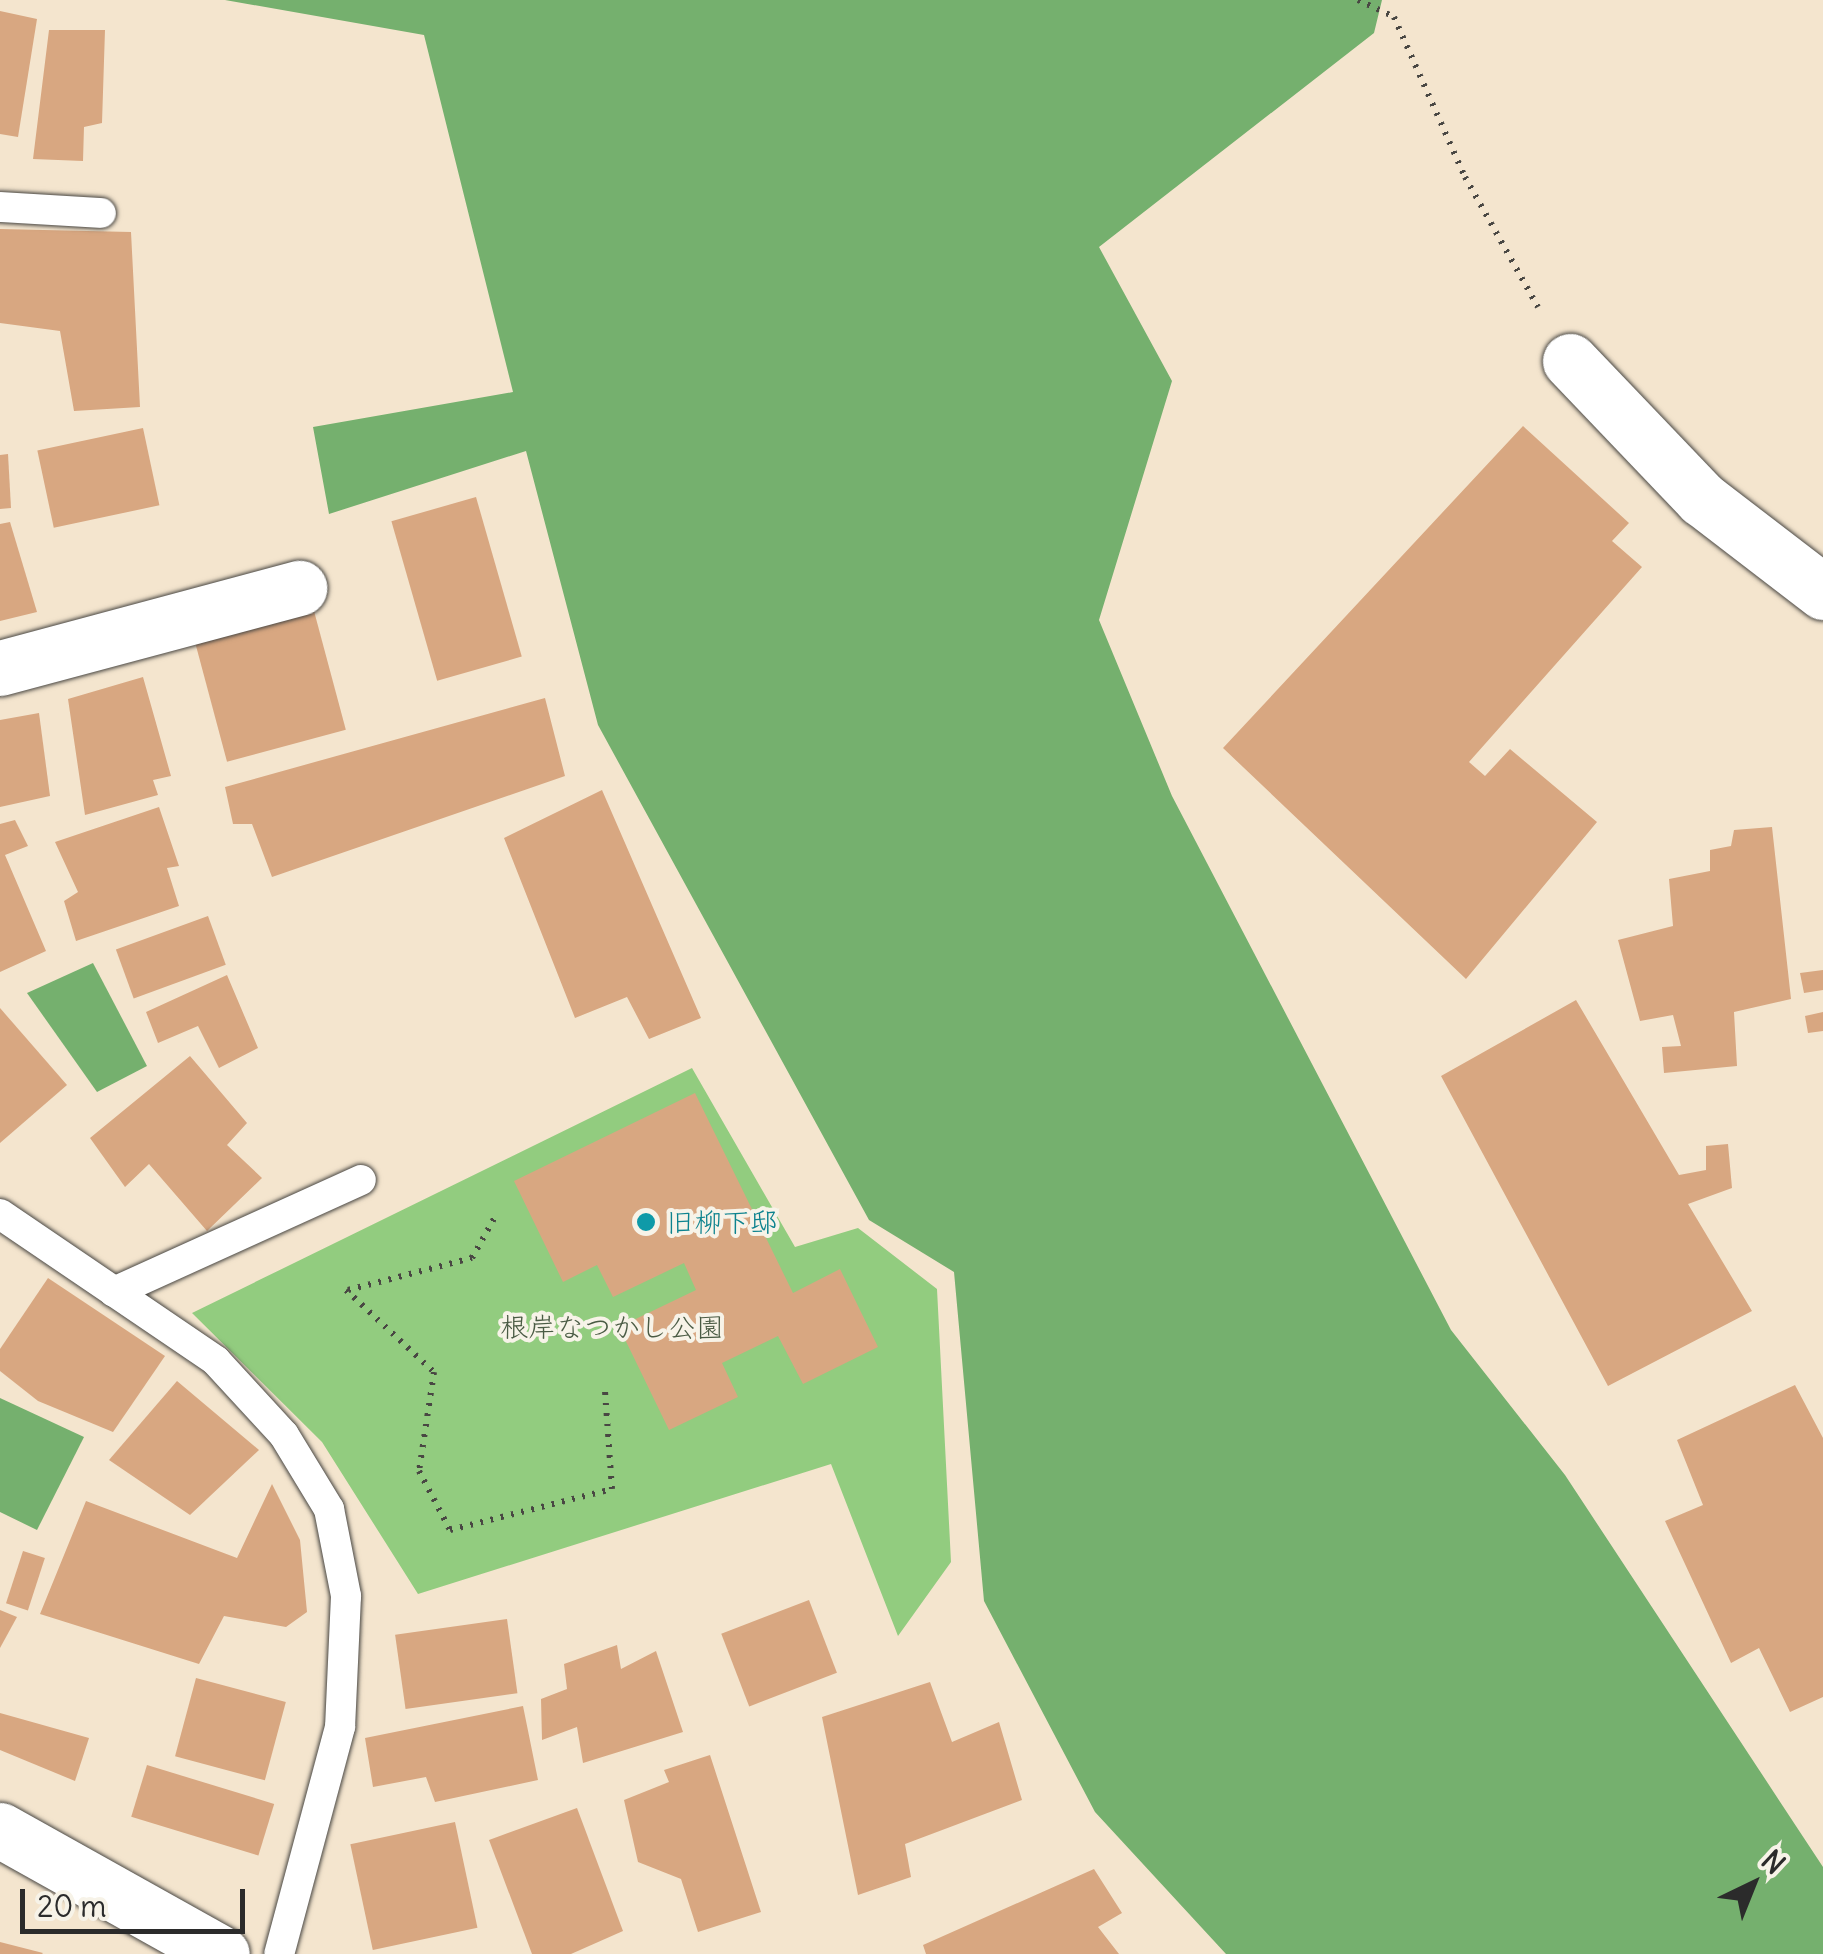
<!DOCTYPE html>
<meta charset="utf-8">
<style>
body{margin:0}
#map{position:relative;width:1823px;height:1954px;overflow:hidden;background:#f4e5ce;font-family:Delius,"Klee One",sans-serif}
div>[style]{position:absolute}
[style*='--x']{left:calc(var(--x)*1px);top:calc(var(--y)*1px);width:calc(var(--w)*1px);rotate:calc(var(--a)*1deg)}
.green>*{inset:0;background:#92cc7f}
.forest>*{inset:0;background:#75b06e}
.building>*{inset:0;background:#d8a781;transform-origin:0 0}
.path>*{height:6px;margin-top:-3px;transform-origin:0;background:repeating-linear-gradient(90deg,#494743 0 2.5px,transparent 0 10.5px)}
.roads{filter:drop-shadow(0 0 2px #494743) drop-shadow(0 0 2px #494743)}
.service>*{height:30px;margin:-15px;padding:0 15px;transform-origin:15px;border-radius:15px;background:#fff}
.minor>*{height:55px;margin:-27.5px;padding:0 27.5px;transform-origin:27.5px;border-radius:27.5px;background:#fff}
.dots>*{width:28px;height:28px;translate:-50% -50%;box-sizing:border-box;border:5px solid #f7f3e8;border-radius:50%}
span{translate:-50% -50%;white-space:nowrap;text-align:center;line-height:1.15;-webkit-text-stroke:8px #f7f3e8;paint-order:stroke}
.culture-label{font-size:28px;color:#0d838f}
.left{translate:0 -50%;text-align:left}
.park-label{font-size:28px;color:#4a5b44}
.north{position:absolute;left:1703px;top:1834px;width:100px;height:100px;-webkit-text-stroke:8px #f7f3e8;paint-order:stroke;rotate:43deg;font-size:28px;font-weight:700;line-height:40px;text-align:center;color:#2b2b2b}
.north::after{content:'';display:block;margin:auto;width:35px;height:45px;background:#2b2b2b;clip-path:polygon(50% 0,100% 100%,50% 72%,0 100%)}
.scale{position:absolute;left:20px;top:1889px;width:225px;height:45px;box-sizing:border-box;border:5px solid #2b2b2b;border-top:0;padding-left:12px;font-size:30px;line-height:35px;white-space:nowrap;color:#2b2b2b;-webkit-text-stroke:8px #f7f3e8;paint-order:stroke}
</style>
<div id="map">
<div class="green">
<div style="clip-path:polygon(692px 1068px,795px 1247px,858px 1228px,937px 1289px,951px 1562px,898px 1636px,831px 1464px,418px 1594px,322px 1442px,192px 1313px)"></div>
</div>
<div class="forest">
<div style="clip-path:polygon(225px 0,1382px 0,1374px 33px,1099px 247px,1172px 381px,1099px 620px,1172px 796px,1451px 1330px,1565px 1475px,1823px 1867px,1823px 1954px,1226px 1954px,1095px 1812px,984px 1601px,954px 1272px,869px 1220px,598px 725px,526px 451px,329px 514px,313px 427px,513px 392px,424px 35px)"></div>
<div style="clip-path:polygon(93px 963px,147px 1066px,97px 1092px,27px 993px)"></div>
<div style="clip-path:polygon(0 1398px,84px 1437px,37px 1530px,0 1512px)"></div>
</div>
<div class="building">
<div style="clip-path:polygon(0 11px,37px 19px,18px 137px,0 134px)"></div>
<div style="clip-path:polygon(49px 30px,105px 30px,102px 123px,84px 127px,83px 161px,33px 159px)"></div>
<div style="clip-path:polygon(0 229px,131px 232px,140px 407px,74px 411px,60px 331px,0 323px)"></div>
<div style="clip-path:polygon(1523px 426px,1629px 523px,1612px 541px,1642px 567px,1469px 762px,1485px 776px,1510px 749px,1597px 822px,1466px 979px,1223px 748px)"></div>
<div style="left:143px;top:428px;width:79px;height:108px;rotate:78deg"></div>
<div style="clip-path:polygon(8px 454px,11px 508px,0 509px,0 455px)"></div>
<div style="left:476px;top:497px;width:166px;height:88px;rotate:74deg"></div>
<div style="clip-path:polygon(10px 522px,37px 612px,0 621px,0 524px)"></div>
<div style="left:314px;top:611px;width:123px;height:123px;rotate:75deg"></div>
<div style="clip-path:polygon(143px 677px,171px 776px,153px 780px,158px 795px,85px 815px,68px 699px)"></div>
<div style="clip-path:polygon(545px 698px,565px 776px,272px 877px,252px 824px,233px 824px,225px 787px)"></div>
<div style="clip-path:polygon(39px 713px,50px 796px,0 807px,0 720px)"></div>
<div style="clip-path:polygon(602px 790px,701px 1018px,649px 1039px,627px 997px,575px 1018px,504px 838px)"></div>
<div style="clip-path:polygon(159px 807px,179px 866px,167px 868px,179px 906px,76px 941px,64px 901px,78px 892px,55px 842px)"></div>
<div style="clip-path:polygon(15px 820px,28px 846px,5px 855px,46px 951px,0 972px,0 824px)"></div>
<div style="clip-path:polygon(1772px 827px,1791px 999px,1734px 1012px,1737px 1066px,1664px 1073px,1662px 1047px,1681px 1046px,1673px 1015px,1640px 1021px,1618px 940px,1673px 926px,1669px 879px,1710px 871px,1710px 850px,1731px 846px,1734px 830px)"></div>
<div style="left:208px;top:916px;width:52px;height:98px;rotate:70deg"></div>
<div style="clip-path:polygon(1823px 970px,1823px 990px,1804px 993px,1800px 973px)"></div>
<div style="clip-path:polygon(227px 975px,258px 1048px,219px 1068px,198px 1026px,158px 1043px,146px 1012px)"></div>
<div style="clip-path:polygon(1576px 1000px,1679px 1175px,1706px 1170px,1706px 1146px,1728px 1144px,1732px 1188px,1688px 1204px,1752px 1311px,1608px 1386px,1441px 1076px)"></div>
<div style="clip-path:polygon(0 1008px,67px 1085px,0 1143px)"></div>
<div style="clip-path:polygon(1823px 1012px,1823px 1031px,1808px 1033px,1805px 1016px)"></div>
<div style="clip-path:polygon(190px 1056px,247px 1123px,227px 1145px,262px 1178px,207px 1231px,149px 1164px,125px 1187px,90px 1138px)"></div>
<div style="clip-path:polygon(695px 1093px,793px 1293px,840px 1269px,878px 1347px,803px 1384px,778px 1336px,722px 1363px,738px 1397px,669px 1430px,619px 1327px,696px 1290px,684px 1263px,613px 1297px,597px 1265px,563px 1282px,514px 1181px)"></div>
<div style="clip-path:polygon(48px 1278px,165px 1356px,113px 1432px,38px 1401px,0 1371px,0 1349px)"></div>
<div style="clip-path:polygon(177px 1381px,259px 1450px,190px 1515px,109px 1460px)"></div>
<div style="clip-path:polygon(1795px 1385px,1823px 1438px,1823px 1697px,1790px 1712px,1759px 1648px,1731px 1663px,1665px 1521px,1703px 1505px,1677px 1440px)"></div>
<div style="clip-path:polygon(272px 1484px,300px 1540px,307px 1612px,286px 1627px,224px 1616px,199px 1664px,40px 1614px,86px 1501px,237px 1558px)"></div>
<div style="left:23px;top:1551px;width:23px;height:55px;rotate:18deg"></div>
<div style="left:809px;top:1600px;width:78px;height:94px;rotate:69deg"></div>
<div style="clip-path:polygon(0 1610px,17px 1617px,0 1648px)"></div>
<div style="left:507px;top:1619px;width:75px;height:113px;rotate:82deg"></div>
<div style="clip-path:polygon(617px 1645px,621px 1669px,656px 1651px,683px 1732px,583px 1763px,577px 1727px,542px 1740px,541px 1699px,567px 1689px,564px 1664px)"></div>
<div style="left:196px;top:1678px;width:93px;height:81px;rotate:15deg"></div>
<div style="clip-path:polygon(930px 1682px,952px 1742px,999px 1722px,1022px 1800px,905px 1844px,911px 1877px,858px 1895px,822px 1717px)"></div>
<div style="clip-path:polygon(523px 1706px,538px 1780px,435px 1802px,426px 1777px,373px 1787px,365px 1738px)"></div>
<div style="clip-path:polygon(0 1713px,89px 1738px,75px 1781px,0 1750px)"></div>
<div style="clip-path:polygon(710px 1755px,761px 1912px,698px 1932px,681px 1879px,638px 1862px,624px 1800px,669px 1782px,664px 1770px)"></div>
<div style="left:147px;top:1765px;width:133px;height:54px;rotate:17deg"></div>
<div style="clip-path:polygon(577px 1808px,623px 1931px,571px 1954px,532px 1954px,489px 1840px)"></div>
<div style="left:455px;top:1822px;width:108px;height:107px;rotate:78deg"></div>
<div style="clip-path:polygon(1094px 1869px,1122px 1913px,1098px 1927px,1119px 1954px,926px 1954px,923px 1945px)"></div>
<div style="clip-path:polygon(0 1942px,43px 1953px,42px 1954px,0 1954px)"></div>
</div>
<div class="path">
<div style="--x:1358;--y:0;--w:40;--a:25"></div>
<div style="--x:1394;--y:17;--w:175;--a:66.1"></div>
<div style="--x:1465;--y:177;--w:149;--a:60.7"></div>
<div style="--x:346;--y:1290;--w:120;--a:43"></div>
<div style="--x:434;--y:1372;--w:100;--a:98.6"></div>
<div style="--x:419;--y:1471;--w:67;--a:62.3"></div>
<div style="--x:450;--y:1530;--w:167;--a:-14.2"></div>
<div style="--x:612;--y:1489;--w:98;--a:-94.1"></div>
<div style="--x:348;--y:1290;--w:128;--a:-14.5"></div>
<div style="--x:472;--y:1258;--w:49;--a:-60.8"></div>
</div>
<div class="roads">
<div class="service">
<div style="--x:0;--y:207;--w:101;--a:3.4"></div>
<div style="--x:0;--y:1214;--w:261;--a:34.2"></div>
<div style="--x:216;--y:1361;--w:100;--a:47.4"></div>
<div style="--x:284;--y:1435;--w:87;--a:58.7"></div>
<div style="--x:329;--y:1509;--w:89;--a:78.9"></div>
<div style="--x:346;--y:1596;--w:131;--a:92.6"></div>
<div style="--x:340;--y:1727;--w:235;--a:105"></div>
<div style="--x:114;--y:1292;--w:271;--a:-24.4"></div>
</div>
<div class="minor">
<div style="--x:1570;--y:361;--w:191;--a:46.3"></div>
<div style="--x:1702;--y:499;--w:153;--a:37.5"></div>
<div style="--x:0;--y:668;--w:310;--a:-15"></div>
<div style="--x:0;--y:1830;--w:254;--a:29.2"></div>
</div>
</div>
<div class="dots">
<div style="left:646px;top:1222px;background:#0f9aa8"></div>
</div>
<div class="culture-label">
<span class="left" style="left:666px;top:1222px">旧柳下邸</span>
</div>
<div class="park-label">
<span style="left:612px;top:1327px">根岸なつかし公園</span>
</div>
<div class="north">N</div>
<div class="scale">20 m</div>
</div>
